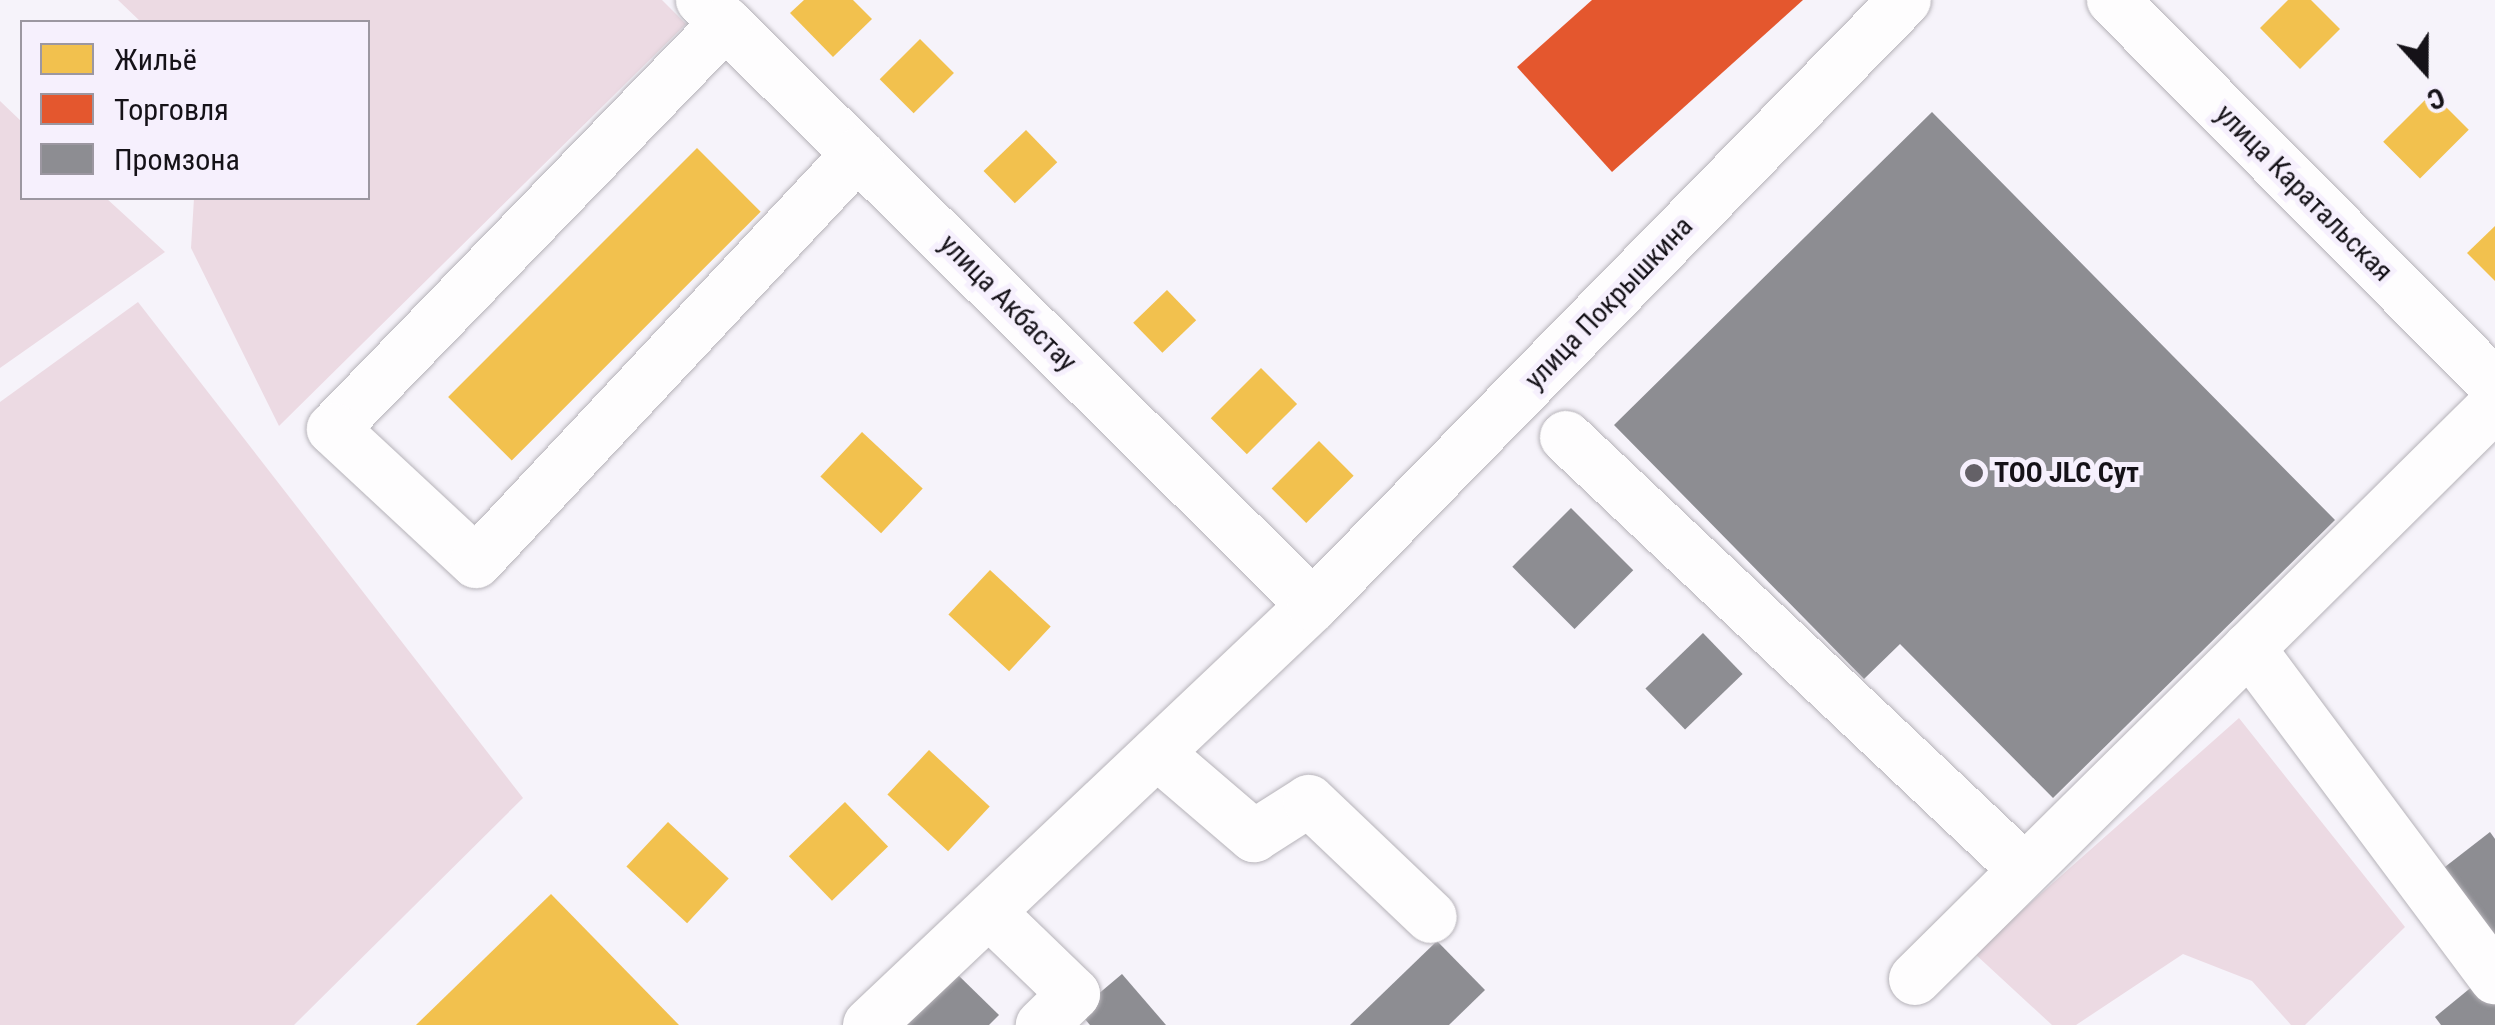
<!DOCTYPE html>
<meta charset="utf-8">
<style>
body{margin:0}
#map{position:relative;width:2495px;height:1025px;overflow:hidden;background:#f6f3fa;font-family:"Roboto Condensed",sans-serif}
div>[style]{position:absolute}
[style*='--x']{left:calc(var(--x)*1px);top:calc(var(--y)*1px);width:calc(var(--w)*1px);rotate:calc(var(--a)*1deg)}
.green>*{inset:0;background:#ecdae3}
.homes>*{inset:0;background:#f2c14e;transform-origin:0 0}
.shops>*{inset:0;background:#e4572e}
.industry>*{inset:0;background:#8d8d92;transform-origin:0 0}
.roads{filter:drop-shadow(0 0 2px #b6b3b9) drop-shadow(0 0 2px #b6b3b9)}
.minor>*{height:52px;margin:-26px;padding:0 26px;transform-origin:26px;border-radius:26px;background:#fefdfe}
.dots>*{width:28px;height:28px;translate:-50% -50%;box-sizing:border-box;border:5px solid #f6f0fd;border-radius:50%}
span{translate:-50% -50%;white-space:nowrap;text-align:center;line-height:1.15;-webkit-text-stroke:10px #f6f0fd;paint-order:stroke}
.street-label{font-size:28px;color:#151218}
.poi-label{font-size:28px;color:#151218;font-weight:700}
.left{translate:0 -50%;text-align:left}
.legend{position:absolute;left:20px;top:20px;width:350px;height:180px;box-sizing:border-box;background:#f6f0fd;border:2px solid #9c97a1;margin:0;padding:12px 18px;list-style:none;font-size:30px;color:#151218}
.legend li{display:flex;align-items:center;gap:20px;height:50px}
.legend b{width:50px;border:2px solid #9c97a1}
.north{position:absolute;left:2375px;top:20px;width:100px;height:100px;-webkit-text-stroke:8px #f6f0fd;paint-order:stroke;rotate:159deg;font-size:28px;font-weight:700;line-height:40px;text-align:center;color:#151218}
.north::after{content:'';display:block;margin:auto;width:35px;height:45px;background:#151218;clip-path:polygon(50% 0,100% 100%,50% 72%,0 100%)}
</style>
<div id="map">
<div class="green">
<div style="clip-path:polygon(118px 0,662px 0,686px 24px,279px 426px,191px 248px,194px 198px,368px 198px,368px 22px,141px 22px)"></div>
<div style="clip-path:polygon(0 101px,22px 122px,22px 198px,106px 198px,165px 252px,0 368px)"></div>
<div style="clip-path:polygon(138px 302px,523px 798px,294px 1025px,0 1025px,0 402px)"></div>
<div style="clip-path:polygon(2239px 718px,2405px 927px,2305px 1025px,2291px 1025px,2252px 981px,2183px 954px,2076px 1025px,2052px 1025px,1974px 953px)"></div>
</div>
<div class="homes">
<div style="clip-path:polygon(804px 0,853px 0,872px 19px,833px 57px,790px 13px)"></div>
<div style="clip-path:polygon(2288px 0,2311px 0,2340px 29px,2300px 69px,2260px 28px)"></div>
<div style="left:920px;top:39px;width:48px;height:57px;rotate:45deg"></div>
<div style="left:2432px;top:93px;width:52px;height:69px;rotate:45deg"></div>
<div style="left:1026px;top:130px;width:45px;height:59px;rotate:46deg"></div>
<div style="left:697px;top:148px;width:90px;height:352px;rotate:45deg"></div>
<div style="clip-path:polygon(2495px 226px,2495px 281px,2467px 253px)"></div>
<div style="left:1167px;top:290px;width:42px;height:47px;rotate:46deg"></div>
<div style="left:1261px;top:368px;width:51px;height:71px;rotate:45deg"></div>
<div style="left:862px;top:432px;width:83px;height:61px;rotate:43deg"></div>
<div style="left:1319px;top:441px;width:49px;height:67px;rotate:45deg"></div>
<div style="left:990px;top:570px;width:83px;height:61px;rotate:43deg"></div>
<div style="left:929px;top:750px;width:83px;height:61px;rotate:43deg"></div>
<div style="left:845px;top:802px;width:62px;height:78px;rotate:46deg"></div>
<div style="left:668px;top:822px;width:83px;height:61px;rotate:43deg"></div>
<div style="clip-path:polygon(551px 894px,679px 1025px,416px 1025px)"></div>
</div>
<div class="shops">
<div style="clip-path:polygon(1592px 0,1803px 0,1612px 172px,1517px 67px)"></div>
</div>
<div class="industry">
<div style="clip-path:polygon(1932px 112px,2335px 520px,2053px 798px,1900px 644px,1864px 679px,1614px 425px)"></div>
<div style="left:1571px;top:508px;width:88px;height:83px;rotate:45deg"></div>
<div style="left:1703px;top:633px;width:57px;height:80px;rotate:46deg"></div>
<div style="clip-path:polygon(2490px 832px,2495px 839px,2495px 937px,2441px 870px)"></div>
<div style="clip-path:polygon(1437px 941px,1485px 990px,1449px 1025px,1350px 1025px)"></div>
<div style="clip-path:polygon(956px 973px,999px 1015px,989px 1025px,904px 1025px)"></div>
<div style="clip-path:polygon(1122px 974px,1166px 1025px,1090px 1025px,1078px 1011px)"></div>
<div style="clip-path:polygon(2479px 981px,2495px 1000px,2495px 1025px,2441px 1025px,2435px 1017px)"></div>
</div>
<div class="roads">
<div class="minor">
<div style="--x:702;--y:0;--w:860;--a:44.72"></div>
<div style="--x:2113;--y:0;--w:542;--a:45.22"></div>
<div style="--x:726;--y:23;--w:565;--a:134.07"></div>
<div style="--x:333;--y:429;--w:195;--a:42.9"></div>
<div style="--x:476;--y:562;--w:559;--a:-46.89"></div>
<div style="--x:1566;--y:437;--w:631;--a:43.33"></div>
<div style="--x:2249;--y:648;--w:412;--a:53.3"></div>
<div style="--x:1157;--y:753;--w:128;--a:40.6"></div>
<div style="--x:1254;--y:836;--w:65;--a:-32.5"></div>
<div style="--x:1309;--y:801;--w:168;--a:43.6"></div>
<div style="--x:989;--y:912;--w:118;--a:44"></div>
<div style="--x:1074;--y:994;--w:45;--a:135.9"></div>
<div style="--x:1915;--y:979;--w:816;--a:-44.7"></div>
<div style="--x:869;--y:1025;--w:611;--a:-43.41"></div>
<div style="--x:1313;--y:605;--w:846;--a:-45.62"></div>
</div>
</div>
<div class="dots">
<div style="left:1974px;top:473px;background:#646167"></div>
</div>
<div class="street-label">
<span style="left:2304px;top:193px;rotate:45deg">улица Каратальская</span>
<span style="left:1008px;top:303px;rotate:45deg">улица Акбастау</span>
<span style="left:1609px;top:303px;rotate:-46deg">улица Покрышкина</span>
</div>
<div class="poi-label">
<span class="left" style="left:1994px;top:473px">ТОО JLC Сут</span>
</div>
<ul class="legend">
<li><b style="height:28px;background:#f2c14e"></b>Жильё</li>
<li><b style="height:28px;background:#e4572e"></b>Торговля</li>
<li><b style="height:28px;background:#8d8d92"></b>Промзона</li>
</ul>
<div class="north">С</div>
</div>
